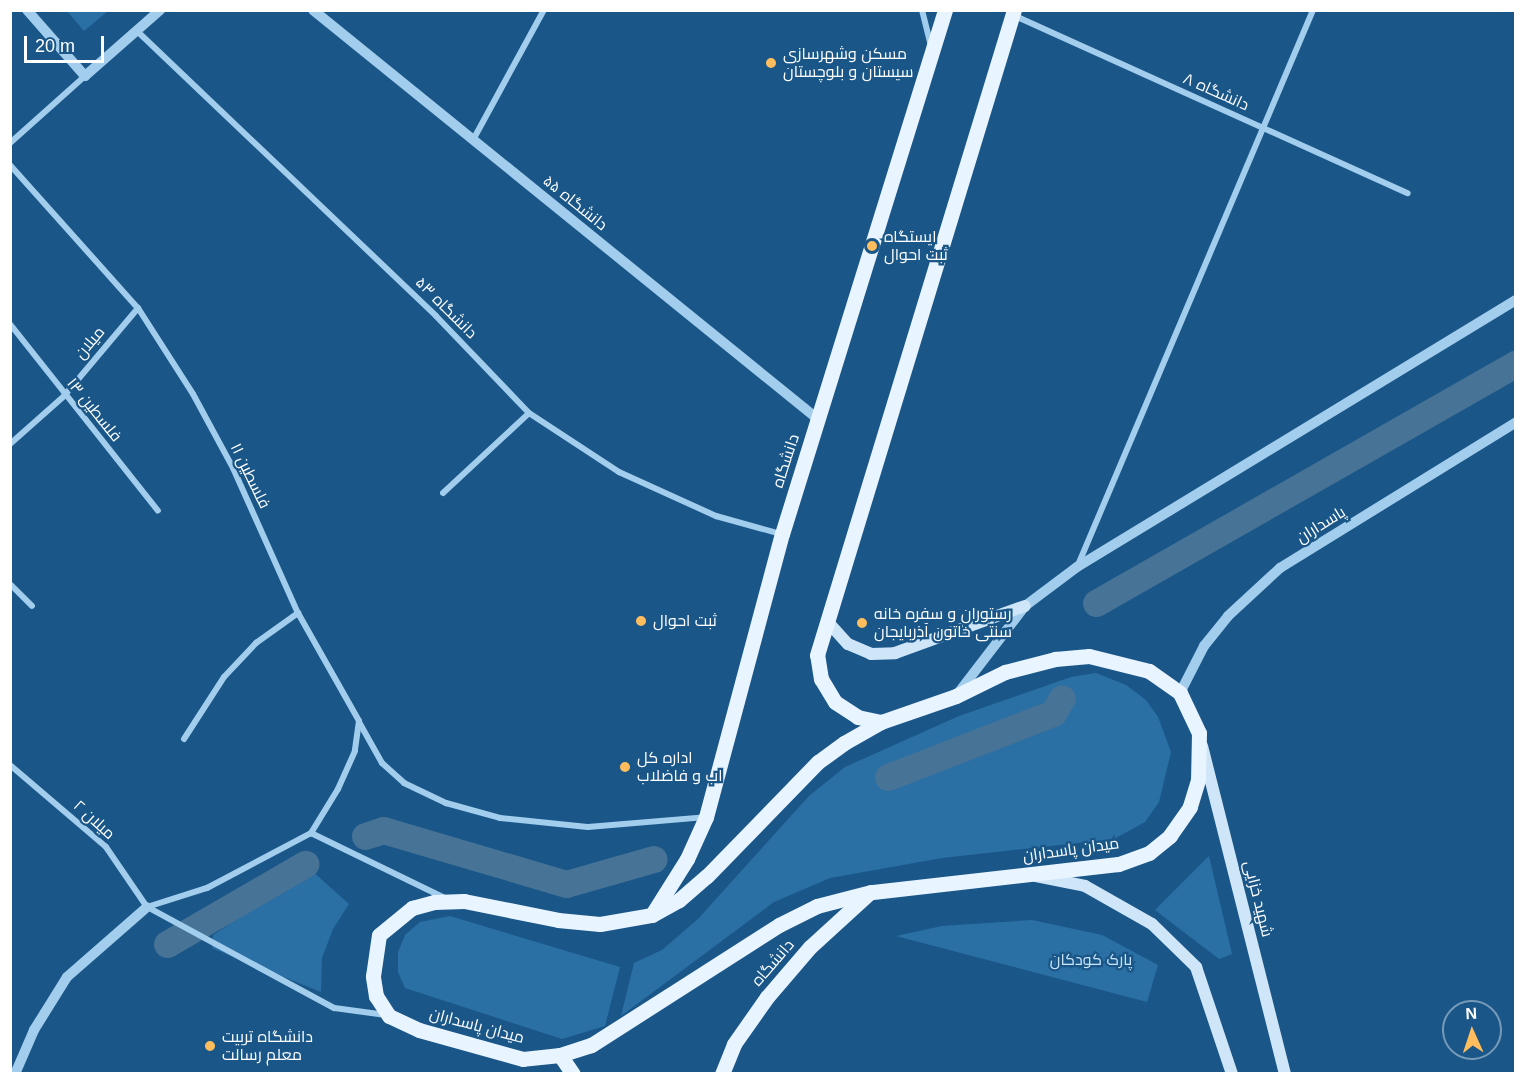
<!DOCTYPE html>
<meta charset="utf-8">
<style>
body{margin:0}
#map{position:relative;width:1526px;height:1084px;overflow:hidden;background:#1a5788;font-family:Arial,Cairo,sans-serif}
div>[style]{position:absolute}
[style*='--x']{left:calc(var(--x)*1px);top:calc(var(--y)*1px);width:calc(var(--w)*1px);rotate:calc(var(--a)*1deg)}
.green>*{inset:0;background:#2a70a5}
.canal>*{height:27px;margin:-13.5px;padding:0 13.5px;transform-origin:13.5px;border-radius:13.5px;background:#467396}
.minor>*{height:6px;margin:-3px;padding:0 3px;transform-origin:3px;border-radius:3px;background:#a2cded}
.tertiary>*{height:10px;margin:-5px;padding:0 5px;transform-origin:5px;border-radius:5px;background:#a2cded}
.secondary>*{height:12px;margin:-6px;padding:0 6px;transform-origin:6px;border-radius:6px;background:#cfe6f9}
.primary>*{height:15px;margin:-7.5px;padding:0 7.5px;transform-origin:7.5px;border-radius:7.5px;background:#e8f4ff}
.dots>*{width:16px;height:16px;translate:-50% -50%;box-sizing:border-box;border:3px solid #1a5788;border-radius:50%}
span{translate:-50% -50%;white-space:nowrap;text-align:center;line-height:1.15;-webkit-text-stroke:4.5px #1a5788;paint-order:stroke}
.poi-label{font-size:16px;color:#fff}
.left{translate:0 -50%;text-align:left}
.street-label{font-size:16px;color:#fff}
.park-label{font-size:16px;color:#c8e4f9}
.frame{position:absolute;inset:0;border:12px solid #fff;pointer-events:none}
.north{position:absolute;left:1442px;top:1000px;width:60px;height:60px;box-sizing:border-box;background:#1a5788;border:2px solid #769ab8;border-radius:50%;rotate:357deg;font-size:16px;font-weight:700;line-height:24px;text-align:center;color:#fff}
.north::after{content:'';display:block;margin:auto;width:21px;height:27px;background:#ffbd5e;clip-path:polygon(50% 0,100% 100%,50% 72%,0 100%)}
.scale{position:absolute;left:24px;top:36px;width:80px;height:27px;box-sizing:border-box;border:3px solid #fff;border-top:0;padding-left:8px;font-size:18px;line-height:21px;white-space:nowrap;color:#fff;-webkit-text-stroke:4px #1a5788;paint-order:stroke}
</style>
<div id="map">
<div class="green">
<div style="clip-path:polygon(67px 11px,108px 11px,84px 31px)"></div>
<div style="clip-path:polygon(1096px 673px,1126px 685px,1146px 700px,1158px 717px,1171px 752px,1159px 802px,1145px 822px,1114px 839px,942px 858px,830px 878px,774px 902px,621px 1016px,634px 963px,662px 950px,698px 919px,809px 796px,845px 767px,959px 716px,1071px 677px)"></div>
<div style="clip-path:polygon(1209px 856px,1232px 954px,1219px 959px,1155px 910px)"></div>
<div style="clip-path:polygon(312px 871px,349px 904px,333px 929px,322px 958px,321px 992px,212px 948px,213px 935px)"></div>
<div style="clip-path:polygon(450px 916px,620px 967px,605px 1026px,562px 1039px,405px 988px,398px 972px,398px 952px,405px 935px,420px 922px)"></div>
<div style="clip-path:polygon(1032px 920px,1102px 935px,1158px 965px,1147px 1002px,896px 936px,942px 926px)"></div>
</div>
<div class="canal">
<div style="--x:1096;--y:603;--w:484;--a:-29.7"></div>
<div style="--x:888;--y:777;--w:177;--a:-21.2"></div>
<div style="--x:1053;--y:713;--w:17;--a:-59"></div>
<div style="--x:365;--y:836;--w:19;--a:-18"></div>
<div style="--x:383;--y:830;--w:191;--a:16.4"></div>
<div style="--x:566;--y:884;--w:91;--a:-15.9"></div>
<div style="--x:167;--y:944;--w:160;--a:-30.1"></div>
</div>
<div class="minor">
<div style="--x:922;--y:10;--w:36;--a:76"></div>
<div style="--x:1013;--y:15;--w:433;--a:24.3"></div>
<div style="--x:137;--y:31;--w:413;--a:43.6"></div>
<div style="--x:436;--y:316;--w:134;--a:46.2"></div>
<div style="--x:529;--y:413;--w:108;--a:33.2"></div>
<div style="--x:619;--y:472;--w:107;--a:24.4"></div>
<div style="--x:716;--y:516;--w:67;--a:15.5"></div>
<div style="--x:473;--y:140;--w:148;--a:-61.4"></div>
<div style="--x:10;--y:143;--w:101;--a:-41.8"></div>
<div style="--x:10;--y:165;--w:192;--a:48.2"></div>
<div style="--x:138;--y:308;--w:102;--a:57.4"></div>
<div style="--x:193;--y:394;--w:84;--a:61.6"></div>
<div style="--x:233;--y:468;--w:159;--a:65.9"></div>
<div style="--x:298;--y:613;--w:124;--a:60.5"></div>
<div style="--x:359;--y:721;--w:30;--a:98"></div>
<div style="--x:355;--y:751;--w:42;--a:114.1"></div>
<div style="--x:338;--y:789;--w:52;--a:121.5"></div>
<div style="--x:10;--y:324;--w:238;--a:51.6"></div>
<div style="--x:10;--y:444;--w:72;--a:-41.6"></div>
<div style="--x:64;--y:396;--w:115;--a:-49.9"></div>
<div style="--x:443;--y:493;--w:117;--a:-42.9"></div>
<div style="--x:1078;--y:565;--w:603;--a:-67.05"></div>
<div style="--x:10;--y:584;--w:31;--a:45"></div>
<div style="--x:359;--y:722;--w:47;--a:60.7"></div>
<div style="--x:382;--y:763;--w:30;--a:42"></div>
<div style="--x:404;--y:783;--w:47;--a:25.5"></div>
<div style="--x:446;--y:803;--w:56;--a:15.5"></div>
<div style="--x:500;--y:818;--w:88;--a:5.8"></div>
<div style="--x:588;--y:827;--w:118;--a:-4.8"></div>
<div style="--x:184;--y:739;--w:74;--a:-57.2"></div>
<div style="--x:224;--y:677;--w:47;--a:-46.7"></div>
<div style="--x:256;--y:643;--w:52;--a:-35.5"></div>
<div style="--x:10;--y:765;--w:126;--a:40.5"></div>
<div style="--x:106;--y:847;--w:73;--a:55.7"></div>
<div style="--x:386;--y:1015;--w:52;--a:-172.3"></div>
<div style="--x:334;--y:1008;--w:213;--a:-151.6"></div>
<div style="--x:147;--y:907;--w:63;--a:-17.6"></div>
<div style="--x:207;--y:888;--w:118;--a:-27.9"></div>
<div style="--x:311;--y:833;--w:147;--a:25.9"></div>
</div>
<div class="tertiary">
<div style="--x:27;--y:10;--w:88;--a:48.7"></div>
<div style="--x:85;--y:76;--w:100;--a:-41.3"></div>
<div style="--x:313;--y:10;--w:651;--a:39.02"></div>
<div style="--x:959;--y:692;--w:108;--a:-52.5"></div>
<div style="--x:1025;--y:606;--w:65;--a:-36.9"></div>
<div style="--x:1077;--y:567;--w:514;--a:-31.31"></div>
<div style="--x:1180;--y:693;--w:53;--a:-62.9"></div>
<div style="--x:1204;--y:646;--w:38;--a:-51"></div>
<div style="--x:1228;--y:616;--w:71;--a:-42.7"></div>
<div style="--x:1280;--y:568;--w:278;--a:-31.7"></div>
<div style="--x:15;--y:1074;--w:48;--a:-66.6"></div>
<div style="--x:34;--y:1030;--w:62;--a:-58.1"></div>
<div style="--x:67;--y:977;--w:106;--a:-41.2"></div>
</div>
<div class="secondary">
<div style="--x:827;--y:621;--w:31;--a:48"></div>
<div style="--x:848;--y:644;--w:25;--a:23"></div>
<div style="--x:871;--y:654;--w:24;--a:-2"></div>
<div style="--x:895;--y:653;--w:138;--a:-19.9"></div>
<div style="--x:1202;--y:746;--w:338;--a:75.8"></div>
<div style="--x:1036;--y:876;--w:50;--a:11.5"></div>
<div style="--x:1085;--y:886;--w:77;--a:29.6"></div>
<div style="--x:1152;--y:924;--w:62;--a:44.3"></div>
<div style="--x:1196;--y:967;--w:113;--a:71.4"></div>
</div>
<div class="primary">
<div style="--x:1089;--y:656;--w:62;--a:14"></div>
<div style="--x:1149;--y:671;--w:38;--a:35"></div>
<div style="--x:1180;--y:693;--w:44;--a:64.6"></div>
<div style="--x:1199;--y:733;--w:47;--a:91.2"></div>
<div style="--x:1198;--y:780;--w:28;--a:107"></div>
<div style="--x:1190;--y:807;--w:35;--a:125"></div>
<div style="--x:1170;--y:836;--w:27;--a:141"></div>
<div style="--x:1149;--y:853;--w:33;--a:160"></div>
<div style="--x:1118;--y:864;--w:249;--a:173.5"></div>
<div style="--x:871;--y:892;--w:56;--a:165.5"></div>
<div style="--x:817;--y:906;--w:42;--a:153.4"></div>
<div style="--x:779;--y:925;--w:223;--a:147.4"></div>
<div style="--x:591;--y:1045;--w:33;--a:162"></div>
<div style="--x:560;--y:1055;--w:37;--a:174"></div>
<div style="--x:523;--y:1059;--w:108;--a:-164.4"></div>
<div style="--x:419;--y:1030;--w:33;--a:-155"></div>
<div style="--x:389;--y:1016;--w:24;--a:-123"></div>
<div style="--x:376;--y:996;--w:20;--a:-99"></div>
<div style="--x:373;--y:976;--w:41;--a:-81.7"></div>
<div style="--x:379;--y:935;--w:43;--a:-39.3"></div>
<div style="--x:412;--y:908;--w:23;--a:-15"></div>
<div style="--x:434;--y:902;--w:30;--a:-2"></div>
<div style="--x:464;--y:901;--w:96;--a:11.4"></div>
<div style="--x:558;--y:920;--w:42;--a:5.4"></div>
<div style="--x:600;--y:924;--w:53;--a:-9.8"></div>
<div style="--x:652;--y:915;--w:31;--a:-29"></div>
<div style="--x:679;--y:900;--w:37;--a:-41"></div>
<div style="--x:707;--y:876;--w:159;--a:-45.8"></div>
<div style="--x:818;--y:762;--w:32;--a:-36"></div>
<div style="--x:844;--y:743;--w:43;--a:-29.6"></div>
<div style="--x:881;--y:722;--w:79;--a:-19.1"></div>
<div style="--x:956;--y:696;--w:55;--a:-26.1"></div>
<div style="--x:1005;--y:672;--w:52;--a:-14.6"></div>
<div style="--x:1055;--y:659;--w:34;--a:-5"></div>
<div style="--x:881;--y:722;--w:24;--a:-168"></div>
<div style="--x:858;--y:717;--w:27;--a:-147"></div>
<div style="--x:835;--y:702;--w:27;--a:-121"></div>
<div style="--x:821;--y:679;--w:24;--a:-99"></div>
<div style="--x:817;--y:655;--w:674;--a:-73.02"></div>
<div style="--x:653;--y:913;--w:64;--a:-57.8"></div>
<div style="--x:687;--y:859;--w:46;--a:-65.7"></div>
<div style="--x:706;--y:817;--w:293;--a:-75"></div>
<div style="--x:782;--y:534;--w:549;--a:-72.72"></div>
<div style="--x:560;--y:1055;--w:23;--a:56"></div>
<div style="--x:722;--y:1074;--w:32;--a:-68"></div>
<div style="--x:734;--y:1044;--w:57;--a:-54.9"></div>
<div style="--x:767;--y:997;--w:66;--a:-49.3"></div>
<div style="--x:810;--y:947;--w:79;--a:-42.4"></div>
</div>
<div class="dots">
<div style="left:771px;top:63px;background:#ffbd5e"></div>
<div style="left:872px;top:246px;background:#ffbd5e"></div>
<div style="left:641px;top:621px;background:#ffbd5e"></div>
<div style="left:862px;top:623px;background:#ffbd5e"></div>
<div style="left:625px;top:767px;background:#ffbd5e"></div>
<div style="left:210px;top:1046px;background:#ffbd5e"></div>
</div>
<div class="poi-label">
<span class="left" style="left:783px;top:63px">مسکن وشهرسازی<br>سیستان و بلوچستان</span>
<span class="left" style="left:884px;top:246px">ایستگاه<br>ثبت احوال</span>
<span class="left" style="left:874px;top:623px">رستوران و سفره خانه<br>سنتی خاتون آذربایجان</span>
<span class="left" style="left:653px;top:621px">ثبت احوال</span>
<span class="left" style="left:637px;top:767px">اداره کل<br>اب و فاضلاب</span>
<span class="left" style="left:222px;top:1046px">دانشگاه تربیت<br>معلم رسالت</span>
</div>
<div class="street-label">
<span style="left:1216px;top:92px;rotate:24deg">دانشگاه ۸</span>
<span style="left:575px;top:203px;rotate:39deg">دانشگاه ۵۵</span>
<span style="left:446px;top:308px;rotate:45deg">دانشگاه ۵۳</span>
<span style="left:90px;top:343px;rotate:-50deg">میلان</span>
<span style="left:94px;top:410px;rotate:51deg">فلسطین ۱۳</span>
<span style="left:786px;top:461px;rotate:-72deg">دانشگاه</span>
<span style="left:250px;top:476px;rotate:64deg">فلسطین ۱۱</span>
<span style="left:1321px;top:525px;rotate:-32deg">پاسداران</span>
<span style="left:94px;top:820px;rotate:42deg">میلان ۲</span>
<span style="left:1071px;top:850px;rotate:-8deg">میدان پاسداران</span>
<span style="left:1258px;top:899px;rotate:76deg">شهید خزایی</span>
<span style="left:773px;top:963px;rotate:-49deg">دانشگاه</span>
<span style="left:477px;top:1026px;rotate:15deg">میدان پاسداران</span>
</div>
<div class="park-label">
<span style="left:1091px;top:960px">پارک کودکان</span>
</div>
<div class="frame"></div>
<div class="north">N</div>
<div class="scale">20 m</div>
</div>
